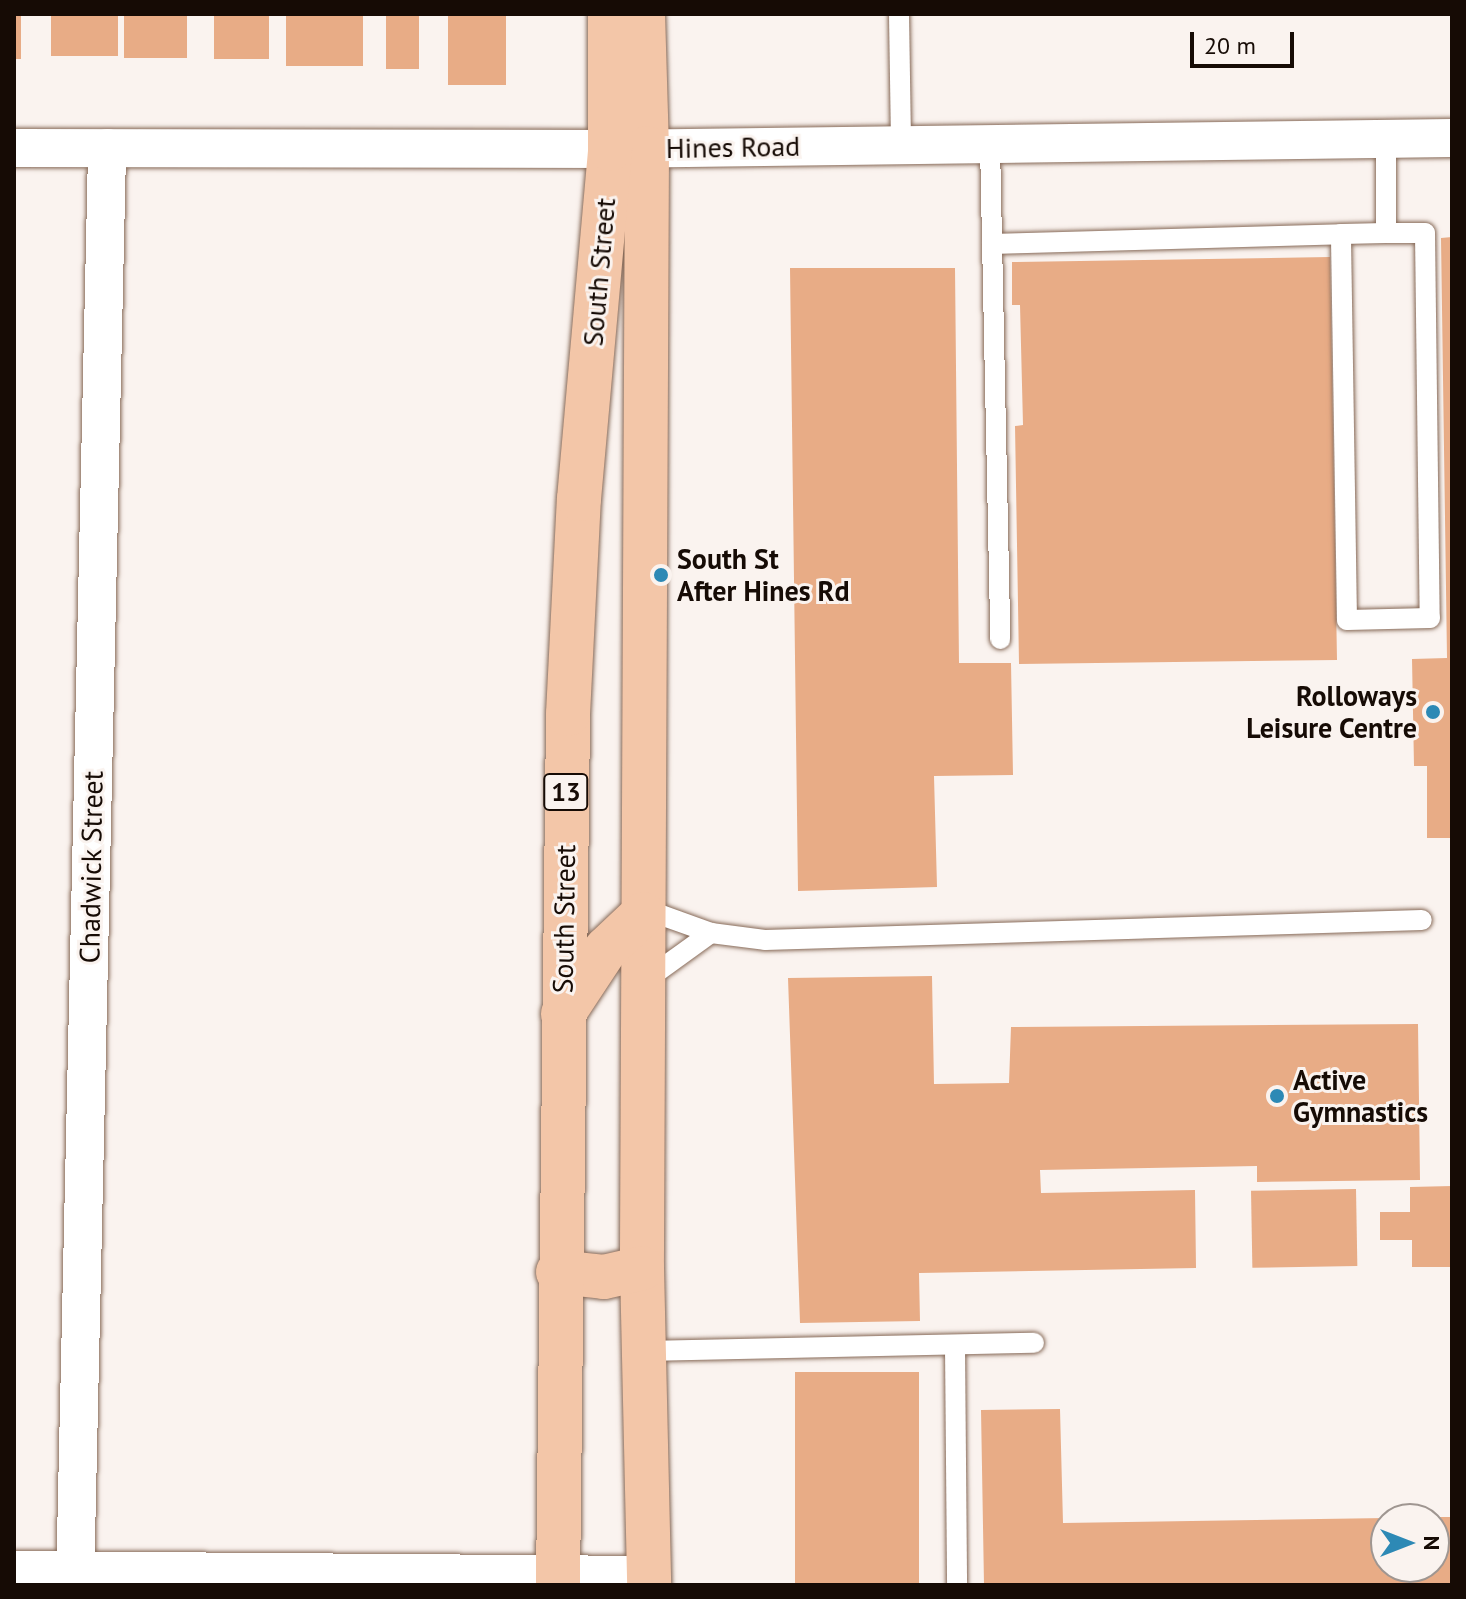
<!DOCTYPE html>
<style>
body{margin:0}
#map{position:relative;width:1466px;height:1599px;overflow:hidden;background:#faf3ef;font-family:"PT Sans",sans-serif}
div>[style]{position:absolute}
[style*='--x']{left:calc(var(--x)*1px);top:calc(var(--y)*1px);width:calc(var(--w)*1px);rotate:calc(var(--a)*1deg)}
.building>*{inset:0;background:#e8ac86;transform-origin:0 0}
.roads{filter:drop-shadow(0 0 2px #876a58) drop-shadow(0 0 2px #876a58)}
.service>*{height:20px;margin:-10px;padding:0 10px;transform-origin:10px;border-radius:10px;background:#fff}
.minor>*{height:38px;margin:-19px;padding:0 19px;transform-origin:19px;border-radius:19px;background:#fff}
.primary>*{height:44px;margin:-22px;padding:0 22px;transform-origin:22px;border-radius:22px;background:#f3c6a8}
.dots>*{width:22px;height:22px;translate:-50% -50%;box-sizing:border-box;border:4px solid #faf3ef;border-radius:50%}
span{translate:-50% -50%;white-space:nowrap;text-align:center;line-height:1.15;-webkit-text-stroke:6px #faf3ef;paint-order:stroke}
.shield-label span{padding:2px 6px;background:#faf3ef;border:2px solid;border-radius:6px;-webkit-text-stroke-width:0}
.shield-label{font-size:26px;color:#160b05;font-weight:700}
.street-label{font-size:28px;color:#160b05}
.poi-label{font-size:28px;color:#160b05;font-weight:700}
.left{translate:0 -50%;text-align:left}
.right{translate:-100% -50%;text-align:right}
.frame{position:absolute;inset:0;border:16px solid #160b05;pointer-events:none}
.north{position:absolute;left:1370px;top:1503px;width:80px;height:80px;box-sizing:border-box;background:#faf3ef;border:2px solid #9f9691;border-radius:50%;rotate:90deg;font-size:22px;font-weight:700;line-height:32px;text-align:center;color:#160b05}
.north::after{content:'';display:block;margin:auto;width:28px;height:36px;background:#2d89b5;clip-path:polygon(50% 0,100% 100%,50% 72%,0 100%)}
.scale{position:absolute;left:1190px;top:32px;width:104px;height:36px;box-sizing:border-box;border:4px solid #160b05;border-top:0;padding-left:10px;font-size:24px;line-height:28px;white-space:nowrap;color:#160b05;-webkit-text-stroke:6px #faf3ef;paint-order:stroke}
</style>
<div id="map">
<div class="building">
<div style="left:14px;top:14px;width:7px;height:45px"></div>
<div style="left:51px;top:14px;width:67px;height:42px"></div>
<div style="left:124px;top:14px;width:63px;height:44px"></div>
<div style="left:214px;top:14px;width:55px;height:45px"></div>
<div style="left:363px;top:14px;width:52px;height:77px;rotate:90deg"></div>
<div style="left:386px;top:15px;width:33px;height:54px"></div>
<div style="left:448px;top:15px;width:58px;height:70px"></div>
<div style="clip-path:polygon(1452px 237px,1452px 838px,1427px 838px,1427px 766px,1414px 766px,1412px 659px,1447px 658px,1441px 238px)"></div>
<div style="clip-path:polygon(1330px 257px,1337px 660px,1019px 664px,1015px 426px,1023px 425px,1020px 305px,1012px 305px,1012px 262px)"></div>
<div style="clip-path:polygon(790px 268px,955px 268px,959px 663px,1011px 663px,1013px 775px,934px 776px,937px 887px,798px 891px)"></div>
<div style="clip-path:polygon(932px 976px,934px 1084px,1009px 1083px,1011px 1027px,1418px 1024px,1420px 1180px,1257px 1182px,1257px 1166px,1040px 1170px,1041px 1193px,1195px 1190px,1196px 1268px,919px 1273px,920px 1321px,800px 1323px,788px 978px)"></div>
<div style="clip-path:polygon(1452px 1186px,1452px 1267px,1412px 1267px,1412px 1240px,1380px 1240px,1380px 1212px,1410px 1212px,1410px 1187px)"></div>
<div style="left:1356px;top:1189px;width:77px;height:105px;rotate:89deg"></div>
<div style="left:919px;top:1372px;width:213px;height:124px;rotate:90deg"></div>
<div style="clip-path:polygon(1060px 1409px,1063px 1523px,1386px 1518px,1386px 1567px,1434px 1567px,1434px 1517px,1452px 1517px,1452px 1585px,984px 1585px,981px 1410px)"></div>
</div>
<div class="roads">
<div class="service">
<div style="--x:899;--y:14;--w:132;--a:89.1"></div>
<div style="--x:1386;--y:139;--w:94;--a:90"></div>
<div style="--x:1386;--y:233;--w:39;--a:0"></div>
<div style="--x:1425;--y:233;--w:385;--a:89.3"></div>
<div style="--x:1430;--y:618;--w:83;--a:178.6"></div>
<div style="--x:1347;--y:620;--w:386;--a:-90.9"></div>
<div style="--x:1341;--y:234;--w:45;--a:-1.3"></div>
<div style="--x:990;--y:144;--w:495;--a:88.8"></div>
<div style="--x:992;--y:244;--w:349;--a:-1.6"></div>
<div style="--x:643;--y:914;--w:18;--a:3"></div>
<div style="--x:661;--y:915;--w:53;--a:19.8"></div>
<div style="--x:711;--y:933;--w:54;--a:7.4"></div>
<div style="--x:765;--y:940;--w:657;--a:-1.74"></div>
<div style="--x:643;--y:982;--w:84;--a:-35.8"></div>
<div style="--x:955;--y:1346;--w:239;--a:89.5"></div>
<div style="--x:643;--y:1351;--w:391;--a:-1.2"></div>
</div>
<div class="minor">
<div style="--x:14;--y:148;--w:596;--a:0.1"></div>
<div style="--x:610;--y:149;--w:842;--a:-0.75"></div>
<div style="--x:14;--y:1570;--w:635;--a:0.45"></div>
<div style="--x:75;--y:1585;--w:1437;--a:-88.72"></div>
</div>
<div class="primary">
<div style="--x:643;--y:14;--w:134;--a:88.3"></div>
<div style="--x:647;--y:148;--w:1120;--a:90.26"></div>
<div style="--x:642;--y:1268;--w:317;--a:88.7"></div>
<div style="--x:563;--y:1014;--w:78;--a:-56.5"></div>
<div style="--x:606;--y:949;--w:51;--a:-43.4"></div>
<div style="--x:558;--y:1272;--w:46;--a:6.2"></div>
<div style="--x:604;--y:1277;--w:39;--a:-13"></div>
<div style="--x:558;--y:1585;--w:871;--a:-89.34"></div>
<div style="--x:568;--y:714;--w:215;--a:-87.1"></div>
<div style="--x:579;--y:499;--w:351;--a:-84.9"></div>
<div style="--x:610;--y:149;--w:135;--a:-90"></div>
</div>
</div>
<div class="dots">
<div style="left:661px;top:575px;background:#2d89b5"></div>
<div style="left:1433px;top:712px;background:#2d89b5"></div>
<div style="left:1277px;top:1096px;background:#2d89b5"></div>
</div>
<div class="shield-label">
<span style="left:566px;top:792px">13</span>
</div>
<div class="street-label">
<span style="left:733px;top:147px;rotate:-1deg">Hines Road</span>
<span style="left:599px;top:272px;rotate:-85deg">South Street</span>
<span style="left:91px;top:867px;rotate:-89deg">Chadwick Street</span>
<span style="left:564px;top:919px;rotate:-89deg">South Street</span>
</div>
<div class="poi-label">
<span class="left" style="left:677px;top:575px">South St<br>After Hines Rd</span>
<span class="right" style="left:1417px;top:712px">Rolloways<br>Leisure Centre</span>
<span class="left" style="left:1293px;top:1096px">Active<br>Gymnastics</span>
</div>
<div class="frame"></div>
<div class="north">N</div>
<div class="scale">20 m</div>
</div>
